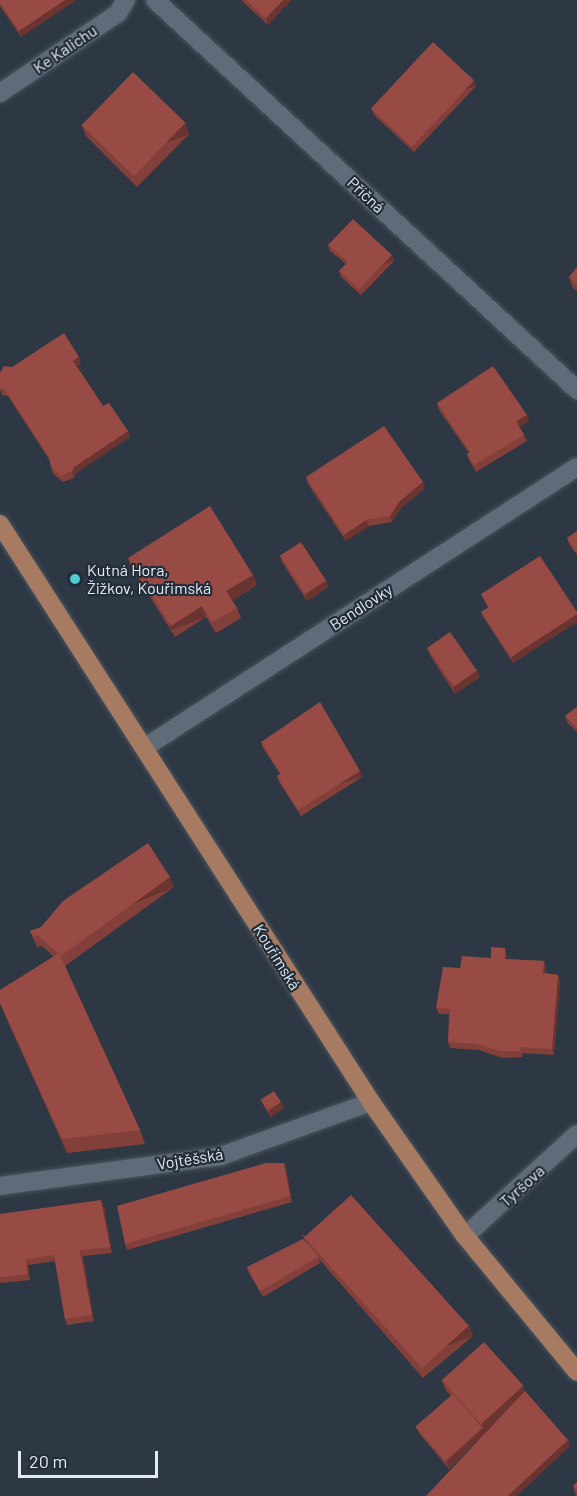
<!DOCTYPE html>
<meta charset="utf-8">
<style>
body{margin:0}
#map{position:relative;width:577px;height:1496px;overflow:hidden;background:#2d3844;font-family:Barlow,sans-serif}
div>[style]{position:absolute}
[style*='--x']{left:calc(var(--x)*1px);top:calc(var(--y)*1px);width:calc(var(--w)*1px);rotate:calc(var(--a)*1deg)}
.roads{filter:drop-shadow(0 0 2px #4b545e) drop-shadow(0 0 2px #4b545e)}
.minor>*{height:18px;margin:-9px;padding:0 9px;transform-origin:9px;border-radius:9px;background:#5f6b78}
.major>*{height:18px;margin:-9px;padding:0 9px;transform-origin:9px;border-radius:9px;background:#a67b61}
.wall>*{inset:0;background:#83403a}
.shaded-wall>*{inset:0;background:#6a3430;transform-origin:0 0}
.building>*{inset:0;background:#984a44;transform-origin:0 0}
.dots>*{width:16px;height:16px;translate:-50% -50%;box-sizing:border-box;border:3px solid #232d39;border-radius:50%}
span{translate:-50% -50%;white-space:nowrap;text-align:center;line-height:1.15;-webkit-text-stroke:4.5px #232d39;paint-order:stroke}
.street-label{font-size:16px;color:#e4eaf2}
.poi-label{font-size:16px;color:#e4eaf2}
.left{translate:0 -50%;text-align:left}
.scale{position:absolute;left:18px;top:1451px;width:140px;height:27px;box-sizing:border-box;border:3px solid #e4eaf2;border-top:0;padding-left:8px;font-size:18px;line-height:21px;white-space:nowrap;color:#e4eaf2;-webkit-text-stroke:4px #232d39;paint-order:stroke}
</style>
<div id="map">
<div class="roads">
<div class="minor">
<div style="--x:155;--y:0;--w:575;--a:42.74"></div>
<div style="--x:0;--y:93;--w:143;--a:-34.1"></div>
<div style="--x:118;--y:13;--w:15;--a:-58"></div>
<div style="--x:144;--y:748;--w:516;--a:-32.98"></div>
<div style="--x:0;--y:1186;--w:223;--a:-7.7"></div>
<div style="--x:221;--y:1156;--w:159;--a:-19.8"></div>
<div style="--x:465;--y:1236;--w:151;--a:-42.3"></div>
</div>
<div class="major">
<div style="--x:0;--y:524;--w:687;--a:57.3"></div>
<div style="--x:371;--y:1102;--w:164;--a:55"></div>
<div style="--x:465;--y:1236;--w:176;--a:50.5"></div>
</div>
</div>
<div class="wall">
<div style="clip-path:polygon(0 0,76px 0,21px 37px,0 6px)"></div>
<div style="clip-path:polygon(241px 0,291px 0,268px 25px)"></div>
<div style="clip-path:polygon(476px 86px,414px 152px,374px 115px,372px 109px)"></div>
<div style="clip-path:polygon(185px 123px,189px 134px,137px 187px,86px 136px,82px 125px)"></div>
<div style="clip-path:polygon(328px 245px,394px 261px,361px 295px,341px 277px,339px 271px,346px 264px,330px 251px)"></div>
<div style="clip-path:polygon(577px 267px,577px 291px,573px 288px,569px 277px)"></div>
<div style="clip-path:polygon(81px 363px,77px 366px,103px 406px,128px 431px,130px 437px,76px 473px,74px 478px,63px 482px,53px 474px,50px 461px,8px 396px,2px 395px,0 389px,0 373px,12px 367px)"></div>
<div style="clip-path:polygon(437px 403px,527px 415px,529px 421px,519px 427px,524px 435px,527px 441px,476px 472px,469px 460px,467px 454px,469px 453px,439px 410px)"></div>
<div style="clip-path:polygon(306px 477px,423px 482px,425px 488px,401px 508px,392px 522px,369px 526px,346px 541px,308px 484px)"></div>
<div style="clip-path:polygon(577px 531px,577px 555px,569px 544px,567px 538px)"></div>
<div style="clip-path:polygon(280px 556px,326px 581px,328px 587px,307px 601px,282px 562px)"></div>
<div style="clip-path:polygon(128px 558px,253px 575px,257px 585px,232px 601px,237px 608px,241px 618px,216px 633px,206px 617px,175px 637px,132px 568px)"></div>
<div style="clip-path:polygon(481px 594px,577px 612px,577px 622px,513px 663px,484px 618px,481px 612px,488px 608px)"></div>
<div style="clip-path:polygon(428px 649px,477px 670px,480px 677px,455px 694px,430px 655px)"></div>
<div style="clip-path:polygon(577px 707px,577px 732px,567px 722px,565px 716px)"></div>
<div style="clip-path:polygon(261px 742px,360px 771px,362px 777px,301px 816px,279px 782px,277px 776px,280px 774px,263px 748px)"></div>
<div style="clip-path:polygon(174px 887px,65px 966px,140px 1130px,145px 1144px,67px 1153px,0 1004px,0 990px,54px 957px,42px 946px,37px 947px,30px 931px)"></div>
<div style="clip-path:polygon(507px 954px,507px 959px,544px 961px,546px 967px,546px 973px,558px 975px,560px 981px,554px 1055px,522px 1053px,522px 1057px,502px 1058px,479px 1050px,450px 1048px,448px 1042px,449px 1014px,439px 1014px,436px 1008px,460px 968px,491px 958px)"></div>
<div style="clip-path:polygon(261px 1100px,281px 1102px,284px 1108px,271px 1117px,264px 1106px)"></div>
<div style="clip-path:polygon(284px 1163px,286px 1169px,292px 1202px,127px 1250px,125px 1244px)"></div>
<div style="clip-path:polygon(104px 1207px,112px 1253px,83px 1256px,94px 1321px,67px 1325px,65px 1319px,55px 1261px,28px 1265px,30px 1280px,0 1283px,0 1214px)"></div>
<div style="clip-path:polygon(302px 1234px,469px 1325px,473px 1336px,423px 1378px,318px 1258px,320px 1263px,263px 1297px,249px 1273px,247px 1267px,306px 1243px)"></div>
<div style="clip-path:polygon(442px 1380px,525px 1391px,570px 1446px,478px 1441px,449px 1469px,419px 1433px,416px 1427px,451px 1396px,446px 1391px)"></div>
<div style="clip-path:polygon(577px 1482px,577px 1496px,576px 1496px,573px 1486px)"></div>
</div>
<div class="shaded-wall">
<div style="clip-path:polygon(65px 0,76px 0,21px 37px,19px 31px)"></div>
<div style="clip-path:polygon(283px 0,291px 0,268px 25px,266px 18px)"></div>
<div style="left:474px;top:80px;width:6px;height:91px;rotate:72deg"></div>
<div style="left:185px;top:123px;width:12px;height:74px;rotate:70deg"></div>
<div style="left:392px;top:255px;width:6px;height:47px;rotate:72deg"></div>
<div style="clip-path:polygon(79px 357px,81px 363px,76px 367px,73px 361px)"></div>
<div style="clip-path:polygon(527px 415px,529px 421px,518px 428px,516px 421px)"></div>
<div style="clip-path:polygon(128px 431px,130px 437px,76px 473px,74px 478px,72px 471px,74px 467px)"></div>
<div style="clip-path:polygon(423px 482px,425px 488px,401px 508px,392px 522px,390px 516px,399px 502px)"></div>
<div style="clip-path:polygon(366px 520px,369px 526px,346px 541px,344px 535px)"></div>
<div style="clip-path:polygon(253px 575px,257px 585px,230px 602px,226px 591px)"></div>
<div style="clip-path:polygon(326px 581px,328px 587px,307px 601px,305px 594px)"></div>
<div style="left:202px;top:606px;width:12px;height:37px;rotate:70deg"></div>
<div style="clip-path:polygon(577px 614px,577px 622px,513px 663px,511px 657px)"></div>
<div style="clip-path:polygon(477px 670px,480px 677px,455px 694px,453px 687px)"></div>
<div style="left:360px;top:771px;width:6px;height:73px;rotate:72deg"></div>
<div style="left:170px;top:877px;width:11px;height:135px;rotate:68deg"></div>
<div style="clip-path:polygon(505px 948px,507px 954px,507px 965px,505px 959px)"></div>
<div style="clip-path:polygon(544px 961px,546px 967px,546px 979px,543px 973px)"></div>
<div style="clip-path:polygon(558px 975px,560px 981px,554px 1055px,552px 1049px)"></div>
<div style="clip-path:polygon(281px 1102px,284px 1108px,271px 1117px,269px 1111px)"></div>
<div style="clip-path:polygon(284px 1163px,286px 1169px,292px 1202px,290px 1196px)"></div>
<div style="clip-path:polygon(101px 1200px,104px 1207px,112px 1253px,110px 1247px)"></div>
<div style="clip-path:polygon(80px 1250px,83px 1256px,94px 1321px,92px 1315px)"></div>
<div style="clip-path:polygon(26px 1259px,28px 1265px,30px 1280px,28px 1274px)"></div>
<div style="left:469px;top:1325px;width:12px;height:65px;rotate:70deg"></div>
<div style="clip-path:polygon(523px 1386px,527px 1397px,485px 1434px,449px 1469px,446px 1462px,483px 1428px,482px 1423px)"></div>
<div style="clip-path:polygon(568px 1440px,570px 1446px,517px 1496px,508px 1496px)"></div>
</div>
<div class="building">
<div style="clip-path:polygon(0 0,65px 0,19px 31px,0 3px)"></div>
<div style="clip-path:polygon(246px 0,283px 0,266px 18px)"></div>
<div style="left:433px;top:42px;width:56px;height:91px;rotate:43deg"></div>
<div style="left:133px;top:72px;width:73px;height:74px;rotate:44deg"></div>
<div style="clip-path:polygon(353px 219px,392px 255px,359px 289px,339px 271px,348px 262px,328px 245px)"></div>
<div style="clip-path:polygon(577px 267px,577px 284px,569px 277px)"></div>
<div style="clip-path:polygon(64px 333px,79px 357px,73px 361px,103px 406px,109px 403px,128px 431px,74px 467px,72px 471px,61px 476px,51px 467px,49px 457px,5px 390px,0 388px,0 373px,4px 366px,12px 367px)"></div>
<div style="clip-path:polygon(493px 366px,527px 415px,516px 421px,524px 435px,474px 465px,467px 454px,470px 452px,437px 403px)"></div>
<div style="clip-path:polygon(384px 426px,423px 482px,399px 502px,390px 516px,366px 520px,344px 535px,306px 477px)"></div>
<div style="clip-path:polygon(210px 506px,253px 575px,226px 591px,237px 608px,212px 622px,202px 606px,171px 626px,128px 558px)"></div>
<div style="clip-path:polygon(577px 531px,577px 553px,567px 538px)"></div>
<div style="left:301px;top:542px;width:46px;height:25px;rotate:57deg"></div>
<div style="clip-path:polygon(540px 556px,577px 612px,577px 614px,511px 657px,481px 612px,489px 607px,481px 594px)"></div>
<div style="left:450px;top:632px;width:47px;height:28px;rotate:55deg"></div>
<div style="clip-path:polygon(320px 702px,360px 771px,298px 810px,277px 776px,281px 774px,261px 742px)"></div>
<div style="clip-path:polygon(577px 707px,577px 728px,565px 716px)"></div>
<div style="clip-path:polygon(148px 843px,170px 877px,61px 956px,59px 953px,58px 954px,38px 935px,33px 937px,30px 931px,41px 927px,63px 901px)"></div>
<div style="clip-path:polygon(491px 947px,505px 948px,505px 959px,544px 961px,543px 973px,558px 975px,552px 1049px,520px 1047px,520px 1051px,500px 1051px,477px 1044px,448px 1042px,450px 1009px,436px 1008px,443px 967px,460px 968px,462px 956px,491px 958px)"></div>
<div style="clip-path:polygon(59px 953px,140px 1130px,62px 1139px,0 1002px,0 990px)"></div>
<div style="left:274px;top:1091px;width:13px;height:16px;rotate:58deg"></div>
<div style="clip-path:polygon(266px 1163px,284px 1163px,290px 1196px,125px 1244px,117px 1206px)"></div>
<div style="left:351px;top:1195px;width:176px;height:63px;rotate:48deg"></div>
<div style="clip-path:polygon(101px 1200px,110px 1247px,80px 1250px,92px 1315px,65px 1319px,54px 1255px,26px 1259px,28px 1274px,0 1277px,0 1214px)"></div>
<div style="clip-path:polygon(303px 1239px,318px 1257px,260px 1291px,247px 1267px)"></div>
<div style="left:484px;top:1342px;width:59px;height:57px;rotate:48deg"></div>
<div style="clip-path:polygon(525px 1391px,568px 1440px,508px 1496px,426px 1496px)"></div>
<div style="left:453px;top:1394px;width:45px;height:50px;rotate:49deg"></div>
<div style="clip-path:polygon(577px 1482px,577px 1491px,573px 1486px)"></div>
</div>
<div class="dots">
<div style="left:75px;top:579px;background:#51ccd1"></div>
</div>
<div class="street-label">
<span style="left:65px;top:49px;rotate:-34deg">Ke Kalichu</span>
<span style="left:366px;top:195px;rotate:43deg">Příčná</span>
<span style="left:361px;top:607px;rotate:-33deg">Bendlovky</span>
<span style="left:277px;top:957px;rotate:58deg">Kouřimská</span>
<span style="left:190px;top:1159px;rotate:-9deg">Vojtěšská</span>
<span style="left:522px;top:1186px;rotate:-42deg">Tyršova</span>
</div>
<div class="poi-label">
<span class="left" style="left:87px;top:579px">Kutná Hora,<br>Žižkov, Kouřimská</span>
</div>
<div class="scale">20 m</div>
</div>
